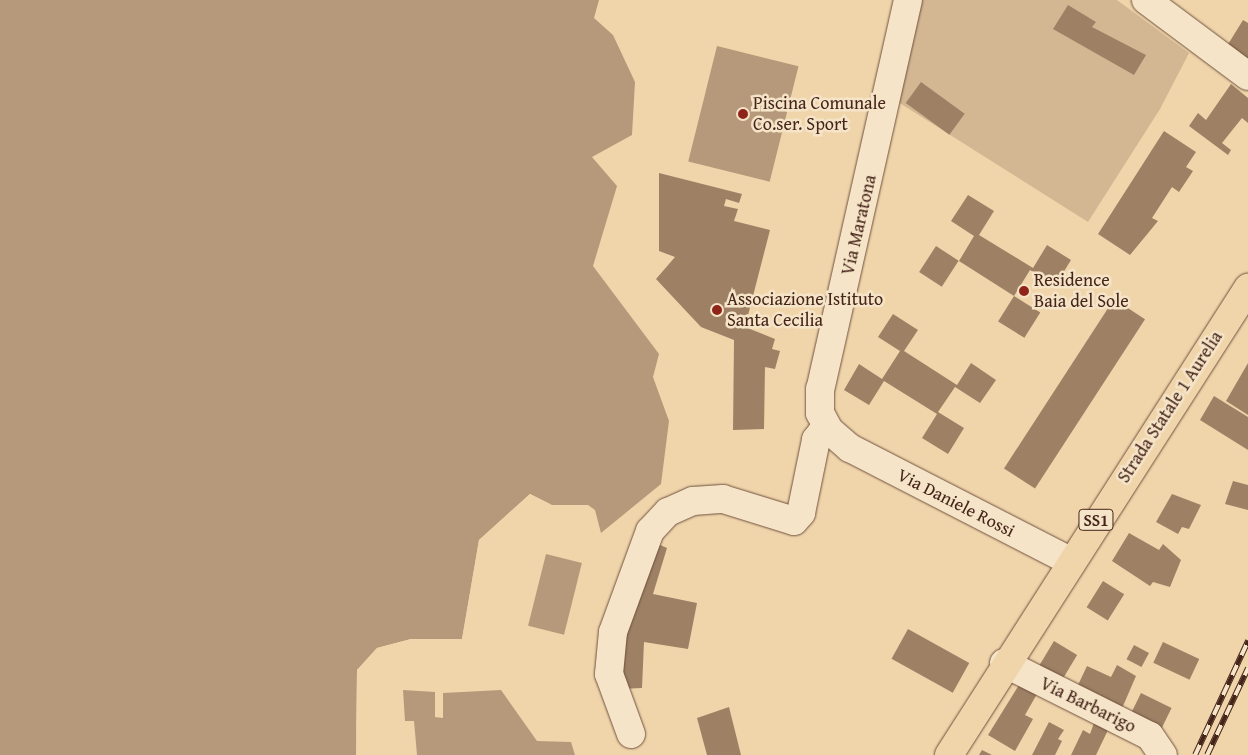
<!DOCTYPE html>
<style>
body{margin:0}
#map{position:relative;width:1248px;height:755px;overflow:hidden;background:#f0d5ab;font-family:"Gentium Book Plus",serif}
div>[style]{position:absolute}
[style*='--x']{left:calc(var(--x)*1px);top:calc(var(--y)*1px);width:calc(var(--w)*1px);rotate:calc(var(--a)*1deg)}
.green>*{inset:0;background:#d3b792}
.water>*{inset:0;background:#b6997a;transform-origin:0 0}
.pier>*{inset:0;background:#f0d5ab}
.building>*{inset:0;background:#9e8165;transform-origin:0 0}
.roads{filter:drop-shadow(0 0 1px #70513e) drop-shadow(0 0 1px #70513e)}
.minor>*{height:28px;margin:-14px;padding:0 14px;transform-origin:14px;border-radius:14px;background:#f5e4c8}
.major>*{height:28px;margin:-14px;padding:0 14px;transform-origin:14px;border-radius:14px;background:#f0d5ab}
.rail>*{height:5.5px;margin-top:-2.75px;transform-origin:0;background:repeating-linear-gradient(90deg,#f5e4c8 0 11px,#45251a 0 22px);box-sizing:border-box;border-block:1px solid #45251a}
.dots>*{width:14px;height:14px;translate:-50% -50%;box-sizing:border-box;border:2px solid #f5e4c8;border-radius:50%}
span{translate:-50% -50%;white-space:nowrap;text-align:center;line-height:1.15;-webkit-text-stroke:5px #f5e4c8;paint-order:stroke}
.shield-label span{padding:1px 4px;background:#f5e4c8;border:1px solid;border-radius:4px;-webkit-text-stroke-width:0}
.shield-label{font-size:16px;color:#45251a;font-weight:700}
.poi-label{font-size:18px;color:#45251a}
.left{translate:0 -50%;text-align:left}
.street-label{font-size:18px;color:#45251a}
</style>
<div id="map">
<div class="green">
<div style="clip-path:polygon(922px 0,1117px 0,1189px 53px,1160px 109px,1088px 222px,898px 102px)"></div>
</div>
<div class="water">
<div style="clip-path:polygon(0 0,599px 0,594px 18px,613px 35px,635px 82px,632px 135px,592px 157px,617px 186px,593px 266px,659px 354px,653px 377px,669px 421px,661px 484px,601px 533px,595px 510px,588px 505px,552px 505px,530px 494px,479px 540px,462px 639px,411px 639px,377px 648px,357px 670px,356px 755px,0 755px)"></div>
<div style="left:717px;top:46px;width:84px;height:119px;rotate:14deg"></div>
<div style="left:546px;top:554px;width:37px;height:74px;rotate:14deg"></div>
<div style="clip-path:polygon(403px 690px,435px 692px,435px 717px,443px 718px,443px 693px,501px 690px,537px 741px,571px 742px,575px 755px,417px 755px,414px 721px,405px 721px)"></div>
</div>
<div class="pier">
<div style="clip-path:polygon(530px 494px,552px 505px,531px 497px,482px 541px,464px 641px,412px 641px,378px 650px,359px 671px,356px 755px,357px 670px,377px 648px,411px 639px,462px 639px,479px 540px)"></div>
</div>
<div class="building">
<div style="clip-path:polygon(1068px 5px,1096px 22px,1092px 27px,1146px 55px,1134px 75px,1053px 29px)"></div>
<div style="clip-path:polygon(1243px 20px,1248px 23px,1248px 59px,1227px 46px)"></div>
<div style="left:921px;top:82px;width:54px;height:26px;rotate:36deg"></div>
<div style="clip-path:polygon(1231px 84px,1248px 98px,1248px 123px,1242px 118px,1222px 143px,1231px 150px,1228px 155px,1189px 126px,1198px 113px,1206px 120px)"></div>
<div style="clip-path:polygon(1164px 131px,1196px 152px,1186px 167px,1193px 171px,1179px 192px,1172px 187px,1152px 218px,1158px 221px,1130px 255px,1098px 234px)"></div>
<div style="clip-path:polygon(659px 173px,742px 194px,739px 203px,726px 199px,724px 206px,738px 209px,734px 221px,770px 230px,745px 327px,775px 339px,772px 349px,780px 351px,775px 369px,765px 367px,764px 429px,733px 430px,734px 340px,701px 327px,656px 279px,675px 257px,659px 251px)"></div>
<div style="clip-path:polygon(968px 195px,994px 211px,979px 235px,1033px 268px,1047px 245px,1071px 260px,1055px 286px,1030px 270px,1014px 296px,959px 261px,974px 236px,951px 221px)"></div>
<div style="left:936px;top:246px;width:27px;height:31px;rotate:33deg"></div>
<div style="left:1014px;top:296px;width:31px;height:30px;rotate:32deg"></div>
<div style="left:1114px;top:299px;width:37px;height:202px;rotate:33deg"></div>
<div style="clip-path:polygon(893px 314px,918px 330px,904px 351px,957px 385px,971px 363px,996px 380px,980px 403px,955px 387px,938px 412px,964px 428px,948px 454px,922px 438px,937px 414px,884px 381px,869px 405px,844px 390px,859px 364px,882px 379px,900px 351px,878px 337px)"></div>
<div style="clip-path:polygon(1248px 363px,1248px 415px,1226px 401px)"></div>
<div style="clip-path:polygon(1214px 396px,1248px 417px,1248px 450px,1200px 420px)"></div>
<div style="clip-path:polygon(1233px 481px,1248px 485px,1248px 510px,1225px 504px)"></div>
<div style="clip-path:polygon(1172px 494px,1201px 505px,1189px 529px,1182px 527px,1178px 534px,1156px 522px)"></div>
<div style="clip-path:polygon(1129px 533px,1159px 550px,1163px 544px,1181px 560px,1170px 587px,1153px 582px,1150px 586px,1112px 561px)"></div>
<div style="clip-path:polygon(651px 541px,667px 548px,653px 594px,697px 603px,688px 649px,644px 642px,642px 688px,620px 689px,620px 651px)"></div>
<div style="left:1103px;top:581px;width:25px;height:31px;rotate:32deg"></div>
<div style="left:908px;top:629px;width:70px;height:34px;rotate:29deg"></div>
<div style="left:1054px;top:641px;width:27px;height:35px;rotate:31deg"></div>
<div style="left:1163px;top:642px;width:40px;height:23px;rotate:25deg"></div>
<div style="left:1134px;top:645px;width:17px;height:16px;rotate:28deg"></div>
<div style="clip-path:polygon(1117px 665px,1136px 676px,1120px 713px,1104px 705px,1107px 699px,1078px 685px,1087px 666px,1111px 677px)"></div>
<div style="clip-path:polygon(1019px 685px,1037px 694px,1025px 715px,1033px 719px,1015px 751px,988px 735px)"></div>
<div style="left:1141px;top:693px;width:34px;height:26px;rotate:26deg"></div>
<div style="clip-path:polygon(729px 707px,741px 755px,707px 755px,697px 718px)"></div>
<div style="clip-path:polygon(1049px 722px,1064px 730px,1058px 739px,1062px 741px,1055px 755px,1032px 755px)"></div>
<div style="clip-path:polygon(1094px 723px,1108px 730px,1096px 755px,1071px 755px,1083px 730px,1090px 734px)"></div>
<div style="clip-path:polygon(982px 750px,992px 755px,979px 755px)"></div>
</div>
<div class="roads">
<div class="minor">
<div style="--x:908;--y:0;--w:399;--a:102.7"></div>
<div style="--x:820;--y:389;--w:24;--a:90"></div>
<div style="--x:820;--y:413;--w:19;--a:62"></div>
<div style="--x:829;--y:430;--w:28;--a:41"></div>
<div style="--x:850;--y:448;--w:247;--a:27.2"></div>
<div style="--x:1146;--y:0;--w:127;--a:36.7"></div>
<div style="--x:1004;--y:663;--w:163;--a:26.6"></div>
<div style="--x:1150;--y:736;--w:23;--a:56"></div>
<div style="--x:631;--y:734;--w:64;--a:-110.1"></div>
<div style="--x:609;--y:674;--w:42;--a:-84.6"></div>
<div style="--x:613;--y:632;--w:108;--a:-69.9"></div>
<div style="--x:650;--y:531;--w:26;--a:-47"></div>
<div style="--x:668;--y:512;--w:27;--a:-24"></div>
<div style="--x:693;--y:501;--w:30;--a:-4"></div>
<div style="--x:723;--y:499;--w:74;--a:17.2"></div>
<div style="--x:794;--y:521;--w:11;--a:-49"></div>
<div style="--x:801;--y:513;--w:75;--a:-78.4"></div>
<div style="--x:816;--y:440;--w:17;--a:-54"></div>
</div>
<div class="major">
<div style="--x:949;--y:755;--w:555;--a:-57.37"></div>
</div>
</div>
<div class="rail">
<div style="--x:1195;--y:755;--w:126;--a:-65.1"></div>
<div style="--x:1207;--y:755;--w:96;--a:-64.8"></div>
</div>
<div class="dots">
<div style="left:743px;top:114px;background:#8f2418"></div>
<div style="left:1024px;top:291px;background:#8f2418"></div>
<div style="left:717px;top:310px;background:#8f2418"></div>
</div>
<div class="shield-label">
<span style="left:1096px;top:520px">SS1</span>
</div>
<div class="poi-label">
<span class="left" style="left:753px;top:114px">Piscina Comunale<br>Co.ser. Sport</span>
<span class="left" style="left:1034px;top:291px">Residence<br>Baia del Sole</span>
<span class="left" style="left:727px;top:310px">Associazione Istituto<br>Santa Cecilia</span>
</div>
<div class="street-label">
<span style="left:859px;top:225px;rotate:-77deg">Via Maratona</span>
<span style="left:1170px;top:407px;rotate:-57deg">Strada Statale 1 Aurelia</span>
<span style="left:956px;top:503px;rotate:27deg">Via Daniele Rossi</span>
<span style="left:1088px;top:705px;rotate:26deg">Via Barbarigo</span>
</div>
</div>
